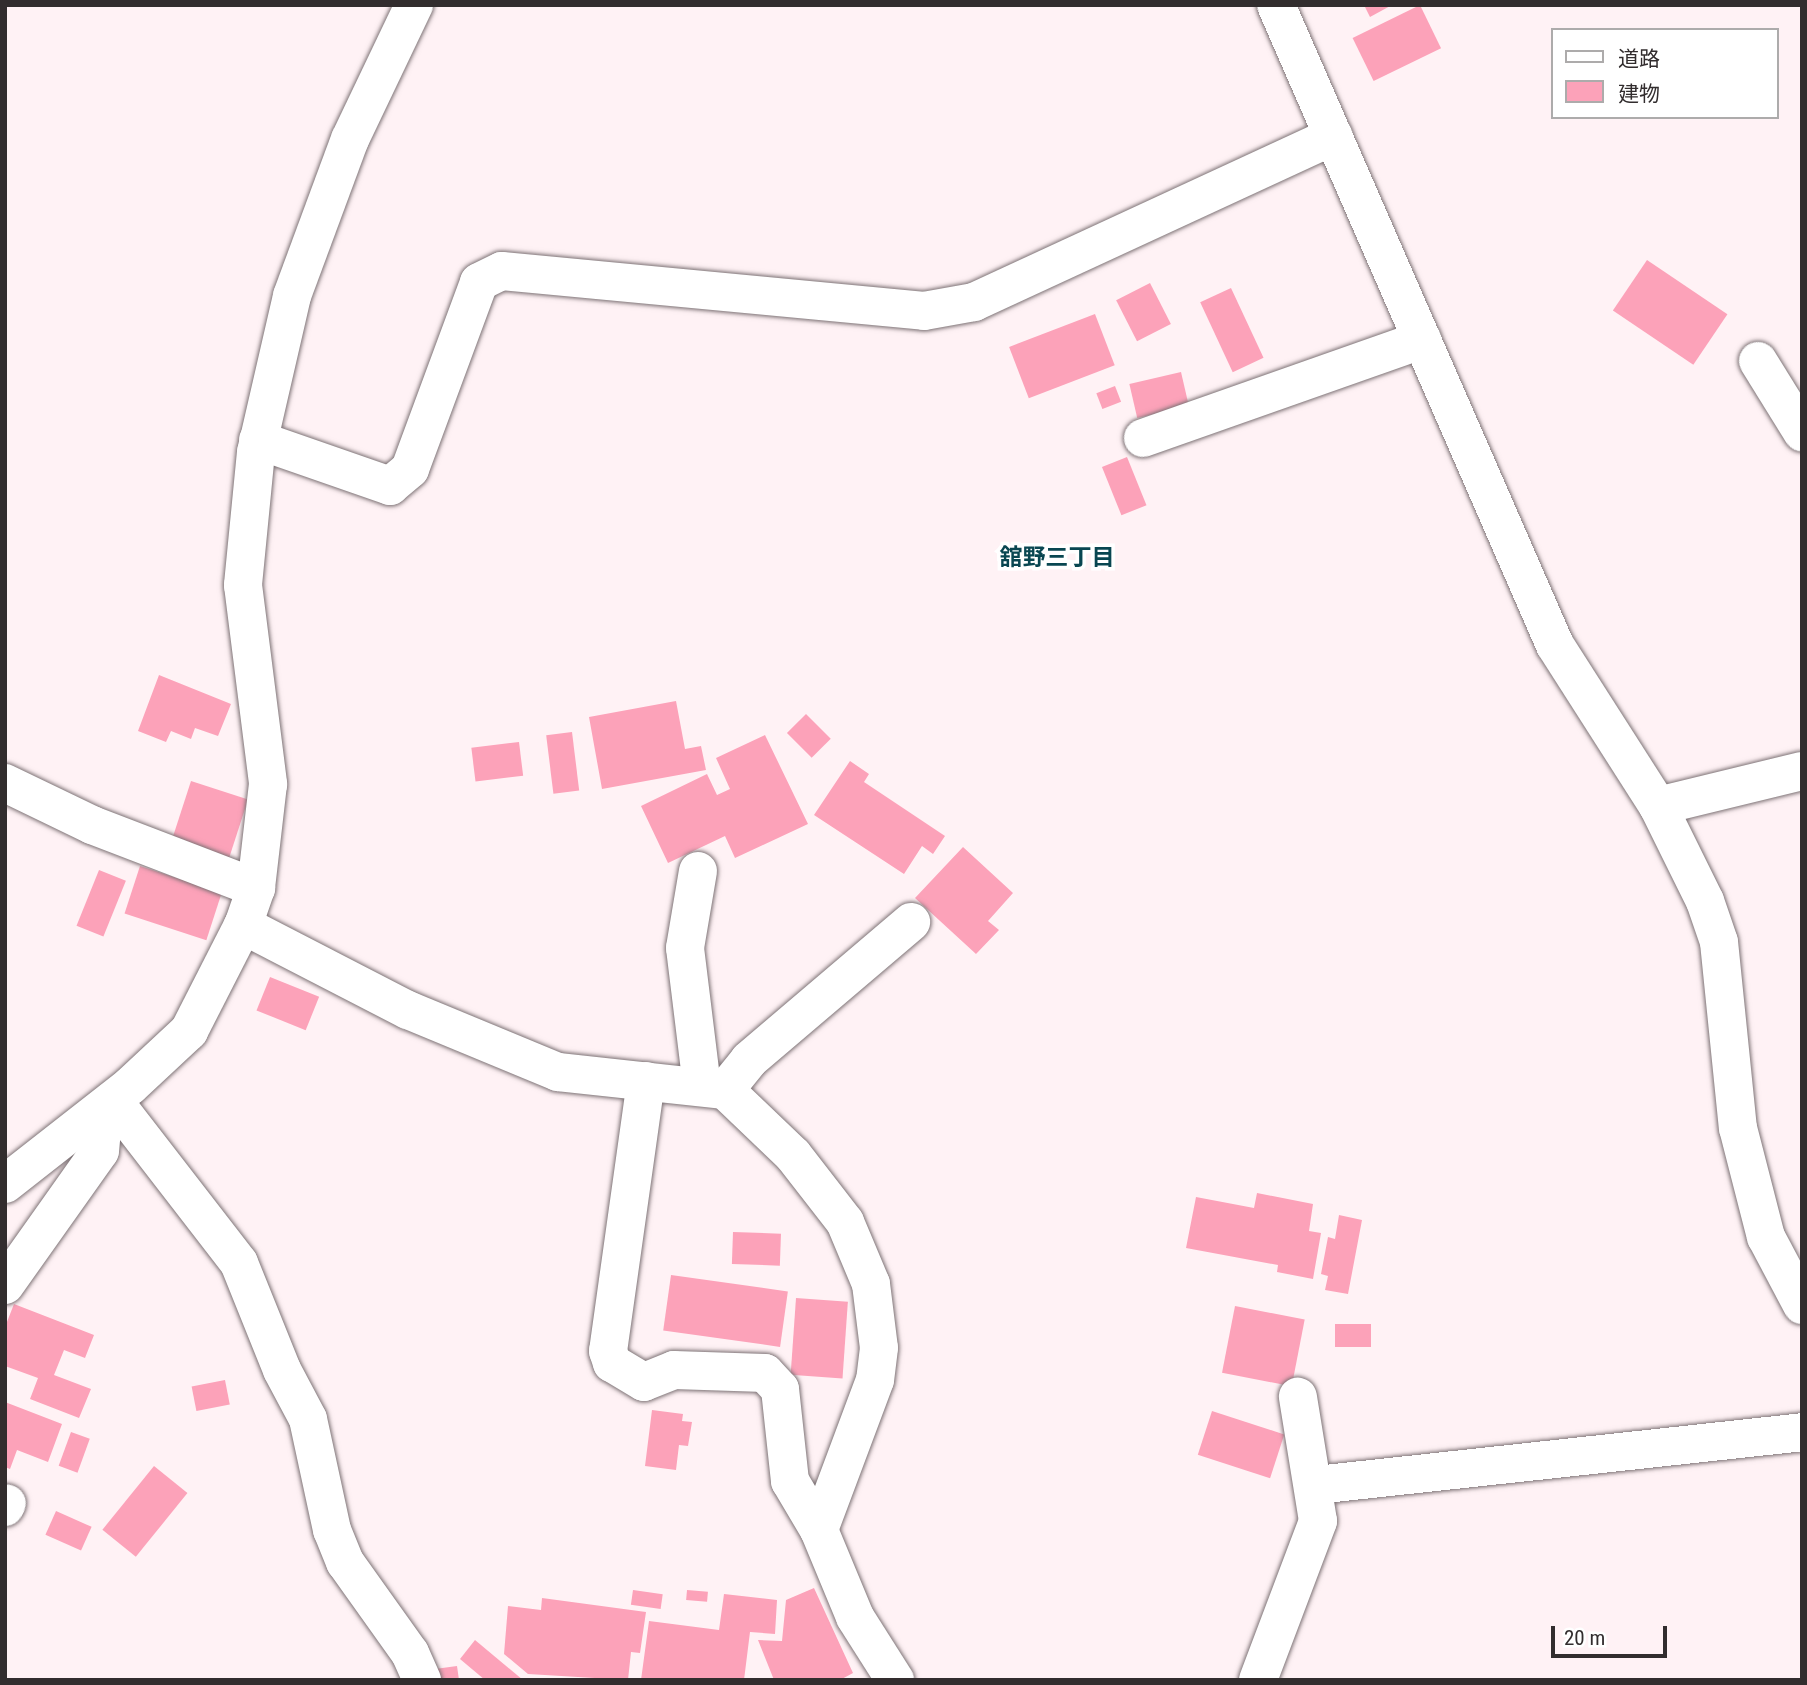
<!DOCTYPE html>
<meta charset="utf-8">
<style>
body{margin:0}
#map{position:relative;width:1807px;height:1685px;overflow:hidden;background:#fff2f5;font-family:"Roboto Condensed","Noto Sans JP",sans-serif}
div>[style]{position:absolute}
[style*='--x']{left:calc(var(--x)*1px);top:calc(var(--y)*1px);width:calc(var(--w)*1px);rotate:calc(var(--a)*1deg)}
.building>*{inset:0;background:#fca2b9;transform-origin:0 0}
.roads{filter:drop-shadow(0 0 2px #7e7376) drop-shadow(0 0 2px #7e7376)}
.minor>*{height:38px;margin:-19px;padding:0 19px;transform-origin:19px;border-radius:19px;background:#fff}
span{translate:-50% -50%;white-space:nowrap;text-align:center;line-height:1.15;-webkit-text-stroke:7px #fff;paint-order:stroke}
.neighbourhood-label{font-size:23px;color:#094651;font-weight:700}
.frame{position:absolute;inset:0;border:7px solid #322d2e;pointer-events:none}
.legend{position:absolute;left:1551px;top:28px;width:228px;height:91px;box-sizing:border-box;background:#fff;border:2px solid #adabab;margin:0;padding:9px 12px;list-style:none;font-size:21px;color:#322d2e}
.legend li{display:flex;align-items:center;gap:14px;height:35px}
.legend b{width:35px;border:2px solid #adabab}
.scale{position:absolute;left:1551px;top:1626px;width:116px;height:32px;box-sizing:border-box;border:4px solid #322d2e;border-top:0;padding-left:9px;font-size:21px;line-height:24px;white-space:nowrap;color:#322d2e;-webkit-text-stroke:5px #fff;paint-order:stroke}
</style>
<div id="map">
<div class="building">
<div style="clip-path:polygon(1364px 5px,1392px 5px,1370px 17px)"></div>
<div style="left:1420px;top:5px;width:48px;height:75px;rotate:64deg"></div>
<div style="left:1647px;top:260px;width:97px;height:61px;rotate:34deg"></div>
<div style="left:1150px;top:283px;width:46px;height:38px;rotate:63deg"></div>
<div style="left:1231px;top:288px;width:77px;height:34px;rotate:65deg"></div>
<div style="left:1095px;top:314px;width:55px;height:92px;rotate:69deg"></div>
<div style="left:1181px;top:372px;width:35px;height:53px;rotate:77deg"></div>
<div style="left:1115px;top:386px;width:17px;height:20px;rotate:69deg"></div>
<div style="left:1127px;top:457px;width:52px;height:27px;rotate:68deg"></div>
<div style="clip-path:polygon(159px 675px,231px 704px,218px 736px,195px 728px,191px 739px,171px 731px,166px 742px,138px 731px)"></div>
<div style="clip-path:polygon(676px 701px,685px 749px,701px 746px,706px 770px,602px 789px,589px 717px)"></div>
<div style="left:806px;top:714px;width:35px;height:27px;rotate:45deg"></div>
<div style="left:572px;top:732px;width:59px;height:26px;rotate:83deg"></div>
<div style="clip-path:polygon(765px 735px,808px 824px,735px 858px,725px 836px,668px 863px,641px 806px,707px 774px,717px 795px,730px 789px,716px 758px)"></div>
<div style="left:519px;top:742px;width:34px;height:48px;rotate:83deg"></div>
<div style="clip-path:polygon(850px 761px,869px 774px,864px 782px,945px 836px,933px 854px,922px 846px,904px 874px,814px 815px)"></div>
<div style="left:191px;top:781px;width:60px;height:63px;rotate:18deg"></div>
<div style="clip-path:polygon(963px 847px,1013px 893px,988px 921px,999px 930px,976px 954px,915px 898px)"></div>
<div style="left:140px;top:866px;width:86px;height:50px;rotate:18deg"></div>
<div style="left:99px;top:870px;width:29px;height:60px;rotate:22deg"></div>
<div style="left:270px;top:977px;width:53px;height:36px;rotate:22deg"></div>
<div style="clip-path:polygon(1257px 1193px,1313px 1204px,1309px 1231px,1321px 1233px,1313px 1279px,1277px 1272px,1278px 1265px,1186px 1248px,1196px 1197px,1254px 1208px)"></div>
<div style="clip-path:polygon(1339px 1215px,1362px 1220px,1348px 1294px,1325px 1290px,1328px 1276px,1321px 1274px,1328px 1237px,1335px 1239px)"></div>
<div style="left:733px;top:1232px;width:48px;height:32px;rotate:2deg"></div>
<div style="left:671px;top:1275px;width:118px;height:56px;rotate:8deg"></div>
<div style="left:796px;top:1298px;width:52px;height:77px;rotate:4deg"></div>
<div style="clip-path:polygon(14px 1304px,94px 1335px,85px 1358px,64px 1350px,54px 1375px,91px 1389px,79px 1418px,30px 1399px,38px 1378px,5px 1366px,5px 1327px)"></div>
<div style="left:1235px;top:1306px;width:71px;height:68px;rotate:11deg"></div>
<div style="left:1335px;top:1324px;width:36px;height:23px"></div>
<div style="left:225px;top:1380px;width:25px;height:34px;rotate:79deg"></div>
<div style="clip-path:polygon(5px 1402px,62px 1424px,48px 1462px,17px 1450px,10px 1469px,5px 1467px)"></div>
<div style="clip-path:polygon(652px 1410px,683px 1414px,682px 1421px,692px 1422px,688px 1446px,679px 1445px,676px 1470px,645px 1466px)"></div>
<div style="left:1212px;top:1411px;width:76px;height:46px;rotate:18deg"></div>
<div style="left:71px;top:1432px;width:20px;height:36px;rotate:20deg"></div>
<div style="left:154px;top:1466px;width:43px;height:82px;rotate:39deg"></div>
<div style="left:56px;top:1511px;width:39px;height:26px;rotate:24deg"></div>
<div style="clip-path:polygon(814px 1588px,853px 1673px,840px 1680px,774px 1680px,758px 1640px,782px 1641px,786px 1600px)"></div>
<div style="left:633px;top:1590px;width:30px;height:15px;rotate:8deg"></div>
<div style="left:687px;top:1590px;width:21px;height:10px;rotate:5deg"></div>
<div style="clip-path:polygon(724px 1594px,777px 1600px,775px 1634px,750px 1632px,744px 1680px,641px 1680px,649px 1621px,719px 1630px)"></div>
<div style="clip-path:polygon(542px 1598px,646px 1612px,640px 1653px,631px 1652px,628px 1680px,528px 1674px,504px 1654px,508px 1606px,541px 1610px)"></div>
<div style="clip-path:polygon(475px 1640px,523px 1680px,485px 1680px,460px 1659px)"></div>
<div style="clip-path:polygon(457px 1666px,459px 1680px,437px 1680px,435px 1669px)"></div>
</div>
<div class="roads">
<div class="minor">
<div style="--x:414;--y:5;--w:148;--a:115.5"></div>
<div style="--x:350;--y:139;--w:167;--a:110.3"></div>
<div style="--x:292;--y:296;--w:160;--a:103"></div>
<div style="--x:256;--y:452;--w:134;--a:95.6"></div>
<div style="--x:243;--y:585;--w:201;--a:82.8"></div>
<div style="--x:268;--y:784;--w:105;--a:96.6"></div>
<div style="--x:256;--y:888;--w:39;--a:109"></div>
<div style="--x:243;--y:925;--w:186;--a:27.3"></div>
<div style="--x:408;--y:1010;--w:162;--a:22.5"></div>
<div style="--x:558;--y:1072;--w:168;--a:6.2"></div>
<div style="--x:725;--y:1090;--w:94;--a:43.7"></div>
<div style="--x:793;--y:1155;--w:85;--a:52.2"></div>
<div style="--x:845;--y:1222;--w:67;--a:67.2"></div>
<div style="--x:871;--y:1284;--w:64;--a:82.9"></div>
<div style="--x:879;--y:1348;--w:32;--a:97"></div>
<div style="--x:875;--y:1380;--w:160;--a:110.5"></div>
<div style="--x:819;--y:1530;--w:94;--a:67.5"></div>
<div style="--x:855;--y:1617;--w:75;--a:57.6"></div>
<div style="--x:1276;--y:5;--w:698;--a:66.45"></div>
<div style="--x:1555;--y:645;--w:191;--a:57.4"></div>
<div style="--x:1658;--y:806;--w:106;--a:63.7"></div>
<div style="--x:1705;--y:901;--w:43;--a:71.1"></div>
<div style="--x:1719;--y:942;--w:187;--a:84.2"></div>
<div style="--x:1738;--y:1128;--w:113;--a:75.6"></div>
<div style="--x:1766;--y:1237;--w:77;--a:62.1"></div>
<div style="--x:1758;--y:361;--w:84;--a:58.2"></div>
<div style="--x:1143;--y:438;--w:296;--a:-19.4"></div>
<div style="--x:258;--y:440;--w:140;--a:19.2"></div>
<div style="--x:390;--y:486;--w:26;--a:-40"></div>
<div style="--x:410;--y:469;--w:199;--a:-69.7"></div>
<div style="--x:479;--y:282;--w:25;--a:-26"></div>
<div style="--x:502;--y:271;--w:424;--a:5.4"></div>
<div style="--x:924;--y:311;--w:51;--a:-10.2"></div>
<div style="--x:974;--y:302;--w:396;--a:-24.8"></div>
<div style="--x:5;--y:783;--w:97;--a:25.8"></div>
<div style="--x:92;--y:825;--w:176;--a:21"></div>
<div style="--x:1658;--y:806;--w:148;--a:-13.7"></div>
<div style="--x:698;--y:871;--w:78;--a:99.6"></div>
<div style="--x:685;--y:948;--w:139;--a:83"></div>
<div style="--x:646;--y:1081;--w:273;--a:98"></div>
<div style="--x:608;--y:1351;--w:13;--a:72"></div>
<div style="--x:612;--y:1363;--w:37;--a:31"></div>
<div style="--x:644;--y:1382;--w:32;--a:-22"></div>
<div style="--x:674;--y:1370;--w:91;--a:1.9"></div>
<div style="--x:765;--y:1373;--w:22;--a:47"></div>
<div style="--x:780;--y:1389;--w:93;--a:83.8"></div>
<div style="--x:790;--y:1481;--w:57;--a:59.4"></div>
<div style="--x:725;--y:1090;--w:38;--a:-51"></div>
<div style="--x:749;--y:1060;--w:213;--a:-40.4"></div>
<div style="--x:113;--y:1100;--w:206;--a:52.3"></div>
<div style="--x:239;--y:1263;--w:115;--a:68.1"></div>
<div style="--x:282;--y:1370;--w:55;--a:62"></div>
<div style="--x:308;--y:1419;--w:114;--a:77.8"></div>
<div style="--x:332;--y:1530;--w:35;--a:68"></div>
<div style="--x:345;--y:1562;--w:112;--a:54.5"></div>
<div style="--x:410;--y:1653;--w:30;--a:66"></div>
<div style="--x:5;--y:1184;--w:159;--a:-38.1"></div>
<div style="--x:130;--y:1086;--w:81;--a:-43"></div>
<div style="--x:189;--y:1031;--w:119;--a:-63"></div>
<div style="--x:5;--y:1285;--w:164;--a:-54.7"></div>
<div style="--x:100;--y:1151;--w:43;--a:-84.7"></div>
<div style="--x:1316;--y:1485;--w:489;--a:-6.2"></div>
<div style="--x:5;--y:1507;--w:4;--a:-63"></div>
<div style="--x:1258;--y:1680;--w:170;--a:-69.3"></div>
<div style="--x:1318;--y:1521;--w:126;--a:-99.2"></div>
</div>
</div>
<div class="neighbourhood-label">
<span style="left:1057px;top:558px">舘野三丁目</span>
</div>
<div class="frame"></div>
<ul class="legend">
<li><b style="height:9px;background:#fff"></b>道路</li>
<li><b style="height:19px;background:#fca2b9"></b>建物</li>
</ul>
<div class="scale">20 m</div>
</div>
